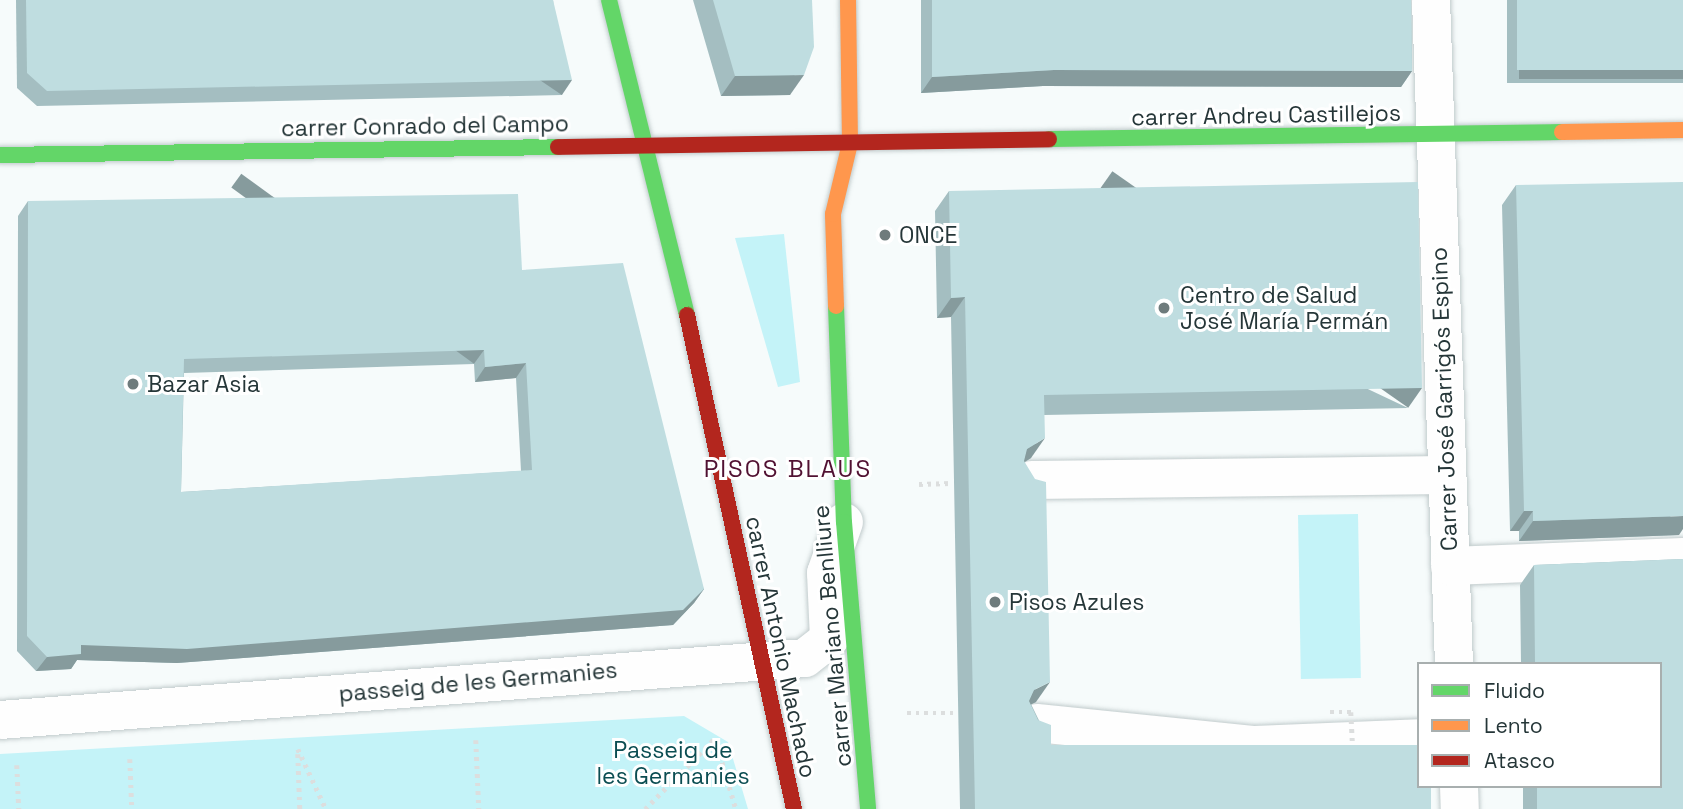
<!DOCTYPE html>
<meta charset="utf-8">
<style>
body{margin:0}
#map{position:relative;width:1683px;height:809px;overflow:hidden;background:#f6fbfb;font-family:"Space Grotesk",sans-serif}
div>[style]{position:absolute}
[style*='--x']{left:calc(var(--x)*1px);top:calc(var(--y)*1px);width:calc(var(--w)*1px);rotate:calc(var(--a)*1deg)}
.green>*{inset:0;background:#c4f3f8;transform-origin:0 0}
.path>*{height:4.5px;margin-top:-2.25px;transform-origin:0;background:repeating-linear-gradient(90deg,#dcdede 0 3.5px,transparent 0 8.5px)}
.roads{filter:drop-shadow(0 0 2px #c1cbcc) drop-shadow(0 0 2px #c1cbcc)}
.street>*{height:38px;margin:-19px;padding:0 19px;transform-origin:19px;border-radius:19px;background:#fefefe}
.fast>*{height:16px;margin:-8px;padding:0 8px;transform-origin:8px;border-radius:8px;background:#63d668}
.slow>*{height:16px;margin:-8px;padding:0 8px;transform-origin:8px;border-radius:8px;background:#ff974d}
.jam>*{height:16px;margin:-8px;padding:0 8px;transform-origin:8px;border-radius:8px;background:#b3261e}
.path-bridge>*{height:4.5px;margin-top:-2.25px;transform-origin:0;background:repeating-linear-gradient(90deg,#dcdede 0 3.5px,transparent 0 8.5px)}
.wall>*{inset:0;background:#a4bec1;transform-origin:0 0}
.shaded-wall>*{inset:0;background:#869b9d;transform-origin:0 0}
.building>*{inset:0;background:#bfdde0;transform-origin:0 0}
.dots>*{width:19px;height:19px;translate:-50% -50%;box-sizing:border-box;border:4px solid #fff;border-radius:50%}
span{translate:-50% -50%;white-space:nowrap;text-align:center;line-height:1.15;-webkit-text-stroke:6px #fff;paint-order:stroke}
.street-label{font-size:23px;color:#253638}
.poi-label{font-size:23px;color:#253638}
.left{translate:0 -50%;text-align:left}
.park-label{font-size:23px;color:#0b4d52}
.neighbourhood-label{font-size:24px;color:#511132;letter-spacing:2px}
.legend{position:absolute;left:1417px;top:662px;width:245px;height:126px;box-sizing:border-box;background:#fff;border:2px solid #a8afaf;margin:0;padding:9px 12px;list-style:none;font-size:21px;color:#253638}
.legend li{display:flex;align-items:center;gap:14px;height:35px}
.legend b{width:35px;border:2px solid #a8afaf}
</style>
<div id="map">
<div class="green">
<div style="clip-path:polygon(784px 234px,800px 382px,778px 387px,735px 238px)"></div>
<div style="left:1358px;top:514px;width:164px;height:60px;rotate:89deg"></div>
<div style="clip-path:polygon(684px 716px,728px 742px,748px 809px,0 809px,0 754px)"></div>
</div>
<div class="path">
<div style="--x:919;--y:484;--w:32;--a:-2"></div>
<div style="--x:907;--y:713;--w:48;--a:0"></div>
<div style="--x:476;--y:740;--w:69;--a:87.5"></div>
<div style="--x:298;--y:749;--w:66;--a:65"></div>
<div style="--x:298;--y:754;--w:55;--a:87.9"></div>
<div style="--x:130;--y:759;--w:50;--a:87.7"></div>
<div style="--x:17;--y:765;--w:44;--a:87.4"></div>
<div style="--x:645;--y:809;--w:100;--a:-45.4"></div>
<div style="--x:715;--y:738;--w:74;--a:73.5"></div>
</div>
<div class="roads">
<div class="street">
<div style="--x:1431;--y:0;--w:664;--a:88.02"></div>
<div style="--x:1032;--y:480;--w:415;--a:-0.7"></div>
<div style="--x:1450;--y:566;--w:233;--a:-2.2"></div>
<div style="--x:0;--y:720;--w:807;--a:-4.4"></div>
<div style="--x:805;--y:658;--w:31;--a:-38"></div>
<div style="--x:829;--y:639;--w:66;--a:-92.6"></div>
<div style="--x:826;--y:573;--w:54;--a:-70.6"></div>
<div style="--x:1037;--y:723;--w:219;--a:5.8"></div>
<div style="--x:1255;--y:745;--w:164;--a:-2.4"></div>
<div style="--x:1459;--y:786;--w:23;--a:88"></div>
</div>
<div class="fast">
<div style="--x:609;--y:0;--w:325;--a:76.1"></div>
<div style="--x:1049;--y:139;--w:513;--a:-0.78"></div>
<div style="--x:0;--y:155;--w:558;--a:-0.82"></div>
<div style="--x:836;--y:306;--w:216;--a:87.9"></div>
<div style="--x:844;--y:522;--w:288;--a:85.2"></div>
</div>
<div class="slow">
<div style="--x:1562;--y:132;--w:121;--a:-0.9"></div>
<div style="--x:836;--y:306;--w:92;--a:-91.9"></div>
<div style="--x:833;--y:214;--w:73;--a:-76.5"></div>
<div style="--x:850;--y:143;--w:143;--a:-90.8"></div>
</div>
<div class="jam">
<div style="--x:558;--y:147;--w:491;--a:-0.9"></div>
<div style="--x:687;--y:315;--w:505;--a:77.78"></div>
</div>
</div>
<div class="path-bridge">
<div style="--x:1330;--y:712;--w:21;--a:0"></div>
<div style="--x:1351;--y:712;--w:37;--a:87"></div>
</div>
<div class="wall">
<div style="clip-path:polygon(16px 0,553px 0,562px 95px,37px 106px,17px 88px)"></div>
<div style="clip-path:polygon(693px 0,812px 0,790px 95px,721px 96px)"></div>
<div style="clip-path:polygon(921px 0,1411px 0,1412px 71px,1401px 87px,1043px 86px,921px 93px)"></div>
<div style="left:1507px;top:0;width:176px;height:83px"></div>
<div style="clip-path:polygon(1516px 185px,1679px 535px,1519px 541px,1519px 531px,1510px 531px,1502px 205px)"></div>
<div style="clip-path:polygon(949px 191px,1408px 408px,1044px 415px,1031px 458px,1025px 462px,1036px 702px,1031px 704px,1051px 745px,1431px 809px,960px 809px,951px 317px,937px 318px,935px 211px)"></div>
<div style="clip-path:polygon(evenodd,28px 201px,522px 270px,704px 589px,694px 603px,673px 625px,177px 663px,77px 660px,71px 669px,36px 671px,17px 651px,18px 216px,28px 201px,474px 364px,475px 382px,516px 378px,521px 471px,181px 492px,184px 373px,474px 364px)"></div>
<div style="clip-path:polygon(1683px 559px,1683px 809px,1523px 809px,1523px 786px,1660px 786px,1660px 664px,1521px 664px,1520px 585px,1534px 565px)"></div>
</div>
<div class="shaded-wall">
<div style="left:1683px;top:66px;width:13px;height:164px;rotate:90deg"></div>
<div style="clip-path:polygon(1054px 70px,1412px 71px,1401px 87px,1043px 86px,921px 93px,932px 77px)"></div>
<div style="clip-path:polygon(804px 75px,790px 95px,721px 96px,735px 76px)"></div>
<div style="left:572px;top:80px;width:18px;height:525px;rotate:124deg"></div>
<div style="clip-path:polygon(965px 297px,951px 317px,937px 318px,951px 298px)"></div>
<div style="left:484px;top:350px;width:17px;height:300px;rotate:126deg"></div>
<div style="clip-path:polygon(526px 363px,516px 378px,475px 382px,485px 367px)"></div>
<div style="left:1422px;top:388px;width:24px;height:378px;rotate:125deg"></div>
<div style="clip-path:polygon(1045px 438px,1031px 458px,1013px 469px,1027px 449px)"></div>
<div style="clip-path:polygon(1524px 511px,1533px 511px,1519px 531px,1510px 531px)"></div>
<div style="clip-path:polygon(1683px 516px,1683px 529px,1679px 535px,1519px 541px,1533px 521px)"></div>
<div style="clip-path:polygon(704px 589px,694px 603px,673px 625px,177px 663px,77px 660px,71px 669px,36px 671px,47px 657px,81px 645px)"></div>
<div style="clip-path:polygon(1050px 682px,1036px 702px,1020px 710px,1034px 690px)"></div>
</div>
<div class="building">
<div style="clip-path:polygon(26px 0,553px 0,572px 80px,47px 91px,27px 73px)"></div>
<div style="clip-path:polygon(713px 0,812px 0,814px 47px,804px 75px,735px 76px)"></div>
<div style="clip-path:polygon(932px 0,1411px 0,1412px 71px,1054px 70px,932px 77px)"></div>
<div style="left:1517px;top:0;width:166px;height:70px"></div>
<div style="clip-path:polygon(1418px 182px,1422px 388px,1044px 395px,1045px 438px,1027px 449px,1024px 461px,1035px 479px,1046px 482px,1050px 682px,1034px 690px,1029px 701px,1038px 720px,1051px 725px,1051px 745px,1419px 745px,1419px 786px,1431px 786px,1431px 809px,975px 809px,965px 297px,951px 298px,949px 191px)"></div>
<div style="clip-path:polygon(1683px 182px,1683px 516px,1533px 521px,1533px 511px,1524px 511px,1516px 185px)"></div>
<div style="clip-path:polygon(evenodd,518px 194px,522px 270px,623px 263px,704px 589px,683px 610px,187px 649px,81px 645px,81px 654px,47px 657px,27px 636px,28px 201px,518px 194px,484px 350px,485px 367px,526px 363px,532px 470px,181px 492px,184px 359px,484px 350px)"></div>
<div style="clip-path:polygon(1683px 559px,1683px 809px,1537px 809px,1537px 786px,1660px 786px,1660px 664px,1535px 664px,1534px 565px)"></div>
</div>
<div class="dots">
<div style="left:885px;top:235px;background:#6e7b7c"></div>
<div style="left:1164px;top:308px;background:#6e7b7c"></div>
<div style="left:133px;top:384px;background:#6e7b7c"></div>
<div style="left:995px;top:602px;background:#6e7b7c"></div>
</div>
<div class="street-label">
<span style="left:1266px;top:115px;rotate:-1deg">carrer Andreu Castillejos</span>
<span style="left:425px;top:126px;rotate:-1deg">carrer Conrado del Campo</span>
<span style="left:1444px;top:399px;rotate:-92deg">Carrer José Garrigós Espino</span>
<span style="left:832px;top:636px;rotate:-95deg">carrer Mariano Benlliure</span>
<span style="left:781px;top:647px;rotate:78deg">carrer Antonio Machado</span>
<span style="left:478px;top:682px;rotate:-5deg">passeig de les Germanies</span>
</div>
<div class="poi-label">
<span class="left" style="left:899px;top:235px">ONCE</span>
<span class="left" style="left:1180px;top:308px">Centro de Salud<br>José María Permán</span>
<span class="left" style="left:147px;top:384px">Bazar Asia</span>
<span class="left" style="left:1009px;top:602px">Pisos Azules</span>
</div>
<div class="park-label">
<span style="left:673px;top:763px">Passeig de<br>les Germanies</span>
</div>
<div class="neighbourhood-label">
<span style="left:788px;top:469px">PISOS BLAUS</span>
</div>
<ul class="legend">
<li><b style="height:9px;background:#63d668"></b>Fluido</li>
<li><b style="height:9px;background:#ff974d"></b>Lento</li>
<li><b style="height:9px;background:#b3261e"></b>Atasco</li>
</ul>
</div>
